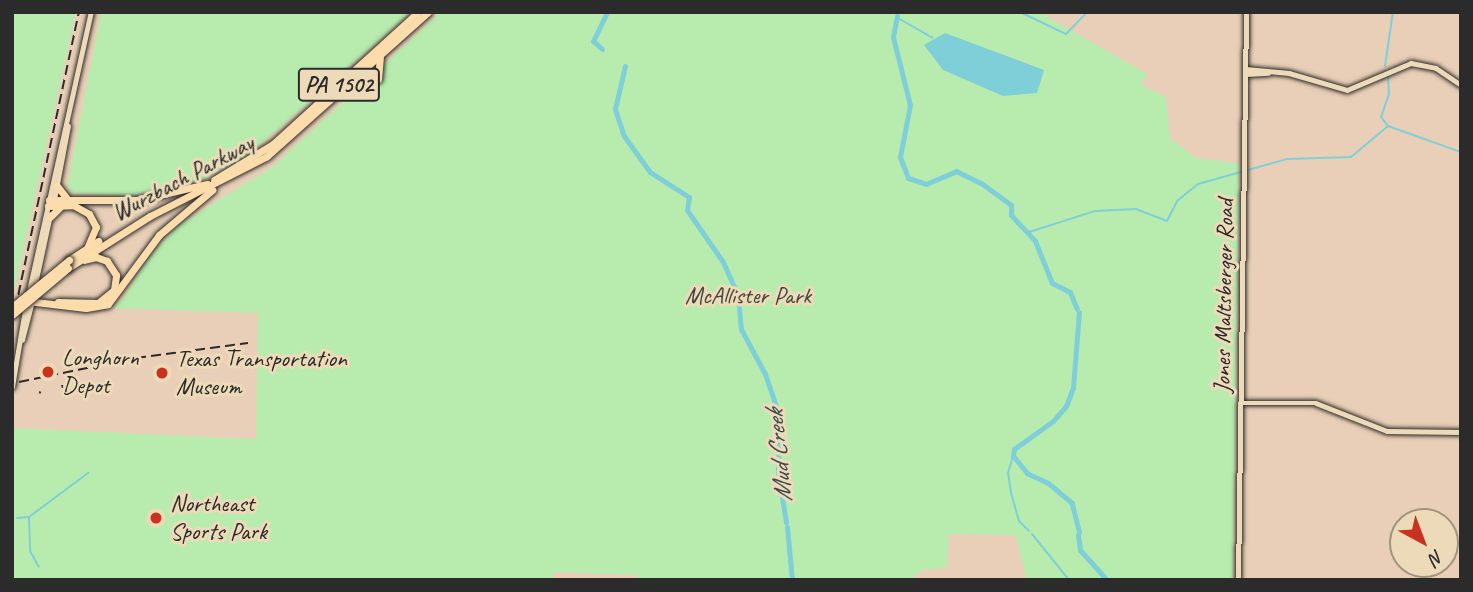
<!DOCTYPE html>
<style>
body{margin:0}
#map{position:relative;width:1473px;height:592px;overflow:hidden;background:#e9cfb7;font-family:Caveat,sans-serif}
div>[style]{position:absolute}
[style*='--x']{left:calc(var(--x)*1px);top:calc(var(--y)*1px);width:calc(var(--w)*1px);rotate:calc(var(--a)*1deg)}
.green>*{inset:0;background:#b7ecae}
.water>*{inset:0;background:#7fcfd9}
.stream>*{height:2px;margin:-1px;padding:0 1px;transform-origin:1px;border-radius:1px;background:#7fcfd9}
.river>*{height:5px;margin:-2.5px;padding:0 2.5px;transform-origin:2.5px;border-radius:2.5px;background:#7fcfd9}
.roads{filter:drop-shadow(0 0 2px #2b2b2b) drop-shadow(0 0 2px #2b2b2b)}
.secondary>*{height:4.5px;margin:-2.25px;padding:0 2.25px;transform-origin:2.25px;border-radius:2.25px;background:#eddab8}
.highway>*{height:7px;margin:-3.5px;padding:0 3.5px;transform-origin:3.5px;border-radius:3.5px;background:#fddcac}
.rail>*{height:2px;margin-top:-1px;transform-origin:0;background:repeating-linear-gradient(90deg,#2b2b2b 0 10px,transparent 0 15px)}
.bridges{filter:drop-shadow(0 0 2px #2b2b2b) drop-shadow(0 0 2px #2b2b2b)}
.highway-bridge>*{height:7px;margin:-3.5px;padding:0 3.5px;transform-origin:3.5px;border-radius:3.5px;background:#fddcac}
.dots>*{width:19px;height:19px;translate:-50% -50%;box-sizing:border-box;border:4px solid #eddab8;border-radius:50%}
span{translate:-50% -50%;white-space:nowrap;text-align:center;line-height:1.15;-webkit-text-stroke:6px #eddab8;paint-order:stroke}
.shield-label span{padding:2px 5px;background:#eddab8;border:2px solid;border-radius:5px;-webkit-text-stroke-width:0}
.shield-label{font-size:23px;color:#2b2b2b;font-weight:700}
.street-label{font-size:24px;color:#2b2b2b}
.park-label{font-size:24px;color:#40483f}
.poi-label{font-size:24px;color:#2b2b2b}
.left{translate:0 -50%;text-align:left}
.water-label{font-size:26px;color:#3c4c4e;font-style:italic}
.frame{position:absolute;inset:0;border:14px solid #2b2b2b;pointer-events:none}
.north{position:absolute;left:1389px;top:508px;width:70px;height:70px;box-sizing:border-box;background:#eddab8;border:2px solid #9f9480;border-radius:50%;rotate:139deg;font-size:19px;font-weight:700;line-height:28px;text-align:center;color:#2b2b2b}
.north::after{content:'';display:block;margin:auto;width:24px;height:32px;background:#c8321e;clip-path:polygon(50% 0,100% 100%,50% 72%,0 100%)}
</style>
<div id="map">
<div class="green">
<div style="clip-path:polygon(12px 12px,76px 12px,12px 301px)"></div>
<div style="clip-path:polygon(101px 12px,412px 12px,244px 159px,199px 181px,131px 196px,72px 193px,67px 186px)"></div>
<div style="clip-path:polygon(441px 12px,1039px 12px,1147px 74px,1141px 85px,1166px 97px,1170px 138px,1196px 158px,1239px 163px,1233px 580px,1027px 580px,1015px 535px,949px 534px,947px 568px,922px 570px,911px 580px,638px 580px,637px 575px,554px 572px,554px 580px,14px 580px,12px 428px,256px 439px,258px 313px,110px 308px,122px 300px,149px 257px,176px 227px,273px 166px)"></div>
</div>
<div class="water">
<div style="clip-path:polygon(945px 33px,1044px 70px,1037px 93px,1003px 96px,943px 70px,924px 45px)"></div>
</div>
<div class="stream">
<div style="--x:1020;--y:12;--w:51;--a:25.6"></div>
<div style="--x:1066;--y:34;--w:30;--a:-46"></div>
<div style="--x:898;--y:18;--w:40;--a:29.7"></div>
<div style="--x:1385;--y:66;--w:55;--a:-81.6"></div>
<div style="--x:1388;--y:76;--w:18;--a:87"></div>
<div style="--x:1389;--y:94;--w:24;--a:109"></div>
<div style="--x:1381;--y:117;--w:11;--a:52"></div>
<div style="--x:1388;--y:126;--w:77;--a:19.6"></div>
<div style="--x:1026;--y:233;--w:72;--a:-17.7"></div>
<div style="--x:1095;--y:211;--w:41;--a:-2.8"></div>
<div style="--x:1136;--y:209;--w:33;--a:21"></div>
<div style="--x:1167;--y:221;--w:22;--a:-63"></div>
<div style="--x:1177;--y:201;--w:27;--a:-39"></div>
<div style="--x:1198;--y:184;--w:92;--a:-15.7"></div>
<div style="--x:1287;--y:159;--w:64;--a:-1.8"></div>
<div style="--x:1351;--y:157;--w:48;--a:-40"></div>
<div style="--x:1013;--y:456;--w:18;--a:106"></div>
<div style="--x:1008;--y:473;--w:20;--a:81"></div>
<div style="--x:1011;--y:493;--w:29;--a:74"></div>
<div style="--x:1019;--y:521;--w:14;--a:45"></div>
<div style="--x:17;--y:518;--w:12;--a:-5"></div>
<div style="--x:29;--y:517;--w:74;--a:-36.7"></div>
<div style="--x:29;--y:518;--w:33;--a:88"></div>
<div style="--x:30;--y:551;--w:18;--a:61"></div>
<div style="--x:1032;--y:534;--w:59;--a:51.2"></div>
</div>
<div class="river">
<div style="--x:897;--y:16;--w:21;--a:101"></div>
<div style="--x:893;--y:37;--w:70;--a:76"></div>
<div style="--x:910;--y:105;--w:53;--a:100.9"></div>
<div style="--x:900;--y:157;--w:22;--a:69"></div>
<div style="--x:908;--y:178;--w:19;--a:18"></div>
<div style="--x:926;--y:184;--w:33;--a:-23"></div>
<div style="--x:956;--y:171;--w:28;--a:26"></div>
<div style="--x:981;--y:183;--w:37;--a:36"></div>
<div style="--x:1011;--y:205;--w:10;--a:90"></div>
<div style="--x:1011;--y:215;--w:35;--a:47"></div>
<div style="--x:1035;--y:241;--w:45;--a:68"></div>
<div style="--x:1052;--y:283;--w:20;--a:27"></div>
<div style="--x:1070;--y:292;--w:18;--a:68"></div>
<div style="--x:602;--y:49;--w:12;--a:-138"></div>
<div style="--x:593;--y:41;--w:32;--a:-64"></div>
<div style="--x:625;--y:66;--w:44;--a:103.1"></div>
<div style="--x:615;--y:109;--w:28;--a:72"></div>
<div style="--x:624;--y:136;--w:44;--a:54.2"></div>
<div style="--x:650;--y:172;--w:46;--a:32.7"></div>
<div style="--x:689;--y:197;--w:13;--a:99"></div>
<div style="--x:687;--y:210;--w:63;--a:55.3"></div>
<div style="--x:723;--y:262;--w:37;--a:66"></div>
<div style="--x:738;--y:296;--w:33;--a:85"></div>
<div style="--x:741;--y:329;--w:51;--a:61.9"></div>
<div style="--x:765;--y:374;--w:43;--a:71.1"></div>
<div style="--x:779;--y:415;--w:58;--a:91"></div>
<div style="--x:778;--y:473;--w:50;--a:80.7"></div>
<div style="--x:787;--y:527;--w:53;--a:84.6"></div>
<div style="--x:1079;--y:532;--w:30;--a:-104"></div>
<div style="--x:1072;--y:503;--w:31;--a:-140"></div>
<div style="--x:1048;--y:483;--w:23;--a:-155"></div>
<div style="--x:1027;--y:473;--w:22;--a:-129"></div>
<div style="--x:1013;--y:456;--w:7;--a:-82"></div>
<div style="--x:1014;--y:449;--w:48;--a:-35.7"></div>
<div style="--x:1053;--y:421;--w:20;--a:-49"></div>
<div style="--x:1066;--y:406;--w:19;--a:-69"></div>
<div style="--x:1073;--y:388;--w:76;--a:-85.5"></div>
<div style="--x:1078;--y:535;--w:15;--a:82"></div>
<div style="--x:1080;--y:550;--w:40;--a:48"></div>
</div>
<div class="roads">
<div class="secondary">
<div style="--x:1246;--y:69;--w:43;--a:5.3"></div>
<div style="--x:1289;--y:73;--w:60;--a:16.3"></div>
<div style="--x:1347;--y:90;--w:69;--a:-22.9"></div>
<div style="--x:1411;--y:63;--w:25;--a:11"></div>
<div style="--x:1436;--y:68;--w:30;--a:34"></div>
<div style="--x:1246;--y:74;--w:22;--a:-3"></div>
<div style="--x:54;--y:200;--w:75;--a:-79.3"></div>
<div style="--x:34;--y:289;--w:76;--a:-77.8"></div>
<div style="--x:29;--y:291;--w:286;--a:-77.5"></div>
<div style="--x:22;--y:340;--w:40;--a:-75.6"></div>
<div style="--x:12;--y:387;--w:85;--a:-80.5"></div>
<div style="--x:1240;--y:403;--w:76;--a:0"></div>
<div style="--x:1316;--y:403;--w:76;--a:21.5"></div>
<div style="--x:1387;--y:431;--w:74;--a:0.8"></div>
<div style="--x:1238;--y:580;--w:568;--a:-89.19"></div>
</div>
<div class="highway">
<div style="--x:378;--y:79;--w:24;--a:-85"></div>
<div style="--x:214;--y:180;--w:69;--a:-31.4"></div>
<div style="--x:273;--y:144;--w:196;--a:-42.3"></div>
<div style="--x:57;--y:186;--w:18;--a:52"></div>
<div style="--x:49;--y:200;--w:88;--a:0"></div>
<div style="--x:137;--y:200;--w:72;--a:-12.9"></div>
<div style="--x:48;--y:206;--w:25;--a:-2"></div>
<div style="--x:73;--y:205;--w:18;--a:29"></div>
<div style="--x:89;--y:214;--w:15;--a:62"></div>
<div style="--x:96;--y:227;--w:21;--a:113"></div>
<div style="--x:50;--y:217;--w:17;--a:-45"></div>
<div style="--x:69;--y:260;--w:35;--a:-33"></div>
<div style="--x:68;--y:268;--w:97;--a:-32.4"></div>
<div style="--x:150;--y:216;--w:131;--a:-27.1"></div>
<div style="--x:267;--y:156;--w:216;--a:-41.8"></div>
<div style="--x:27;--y:301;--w:59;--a:6.8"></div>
<div style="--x:86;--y:308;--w:22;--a:-10"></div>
<div style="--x:108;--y:304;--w:86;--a:-53.5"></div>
<div style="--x:159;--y:235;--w:70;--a:-40.3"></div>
<div style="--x:58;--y:302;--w:40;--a:1.4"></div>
<div style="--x:98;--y:303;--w:21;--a:-39"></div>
<div style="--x:114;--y:290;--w:15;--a:-82"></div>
<div style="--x:116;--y:275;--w:17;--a:-123"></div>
<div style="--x:107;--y:261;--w:12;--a:-160"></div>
<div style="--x:96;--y:257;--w:12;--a:166"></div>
</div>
</div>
<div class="rail">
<div style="--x:12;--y:324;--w:319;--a:-77.9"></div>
<div style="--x:19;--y:382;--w:119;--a:-11.6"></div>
<div style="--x:136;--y:358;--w:113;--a:-7.6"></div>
<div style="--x:62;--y:385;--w:3;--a:72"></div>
<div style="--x:39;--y:392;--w:2;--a:27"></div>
</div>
<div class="bridges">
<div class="highway-bridge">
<div style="--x:12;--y:307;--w:74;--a:-39.5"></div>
<div style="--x:12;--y:315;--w:73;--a:-40"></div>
</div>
</div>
<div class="dots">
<div style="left:48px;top:372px;background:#c8321e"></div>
<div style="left:162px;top:373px;background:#c8321e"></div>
<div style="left:156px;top:518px;background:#c8321e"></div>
</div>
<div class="shield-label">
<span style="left:339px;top:85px">PA 1502</span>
</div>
<div class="street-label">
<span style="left:183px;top:178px;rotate:-28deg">Wurzbach Parkway</span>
<span style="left:1224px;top:296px;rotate:-89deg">Jones Maltsberger Road</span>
</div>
<div class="park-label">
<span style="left:748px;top:296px">McAllister Park</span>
</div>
<div class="poi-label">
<span class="left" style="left:62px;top:372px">Longhorn<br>Depot</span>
<span class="left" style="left:176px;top:373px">Texas Transportation<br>Museum</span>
<span class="left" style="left:170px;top:518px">Northeast<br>Sports Park</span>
</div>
<div class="water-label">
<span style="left:779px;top:456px;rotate:-96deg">Mud Creek</span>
</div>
<div class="frame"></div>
<div class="north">N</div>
</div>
